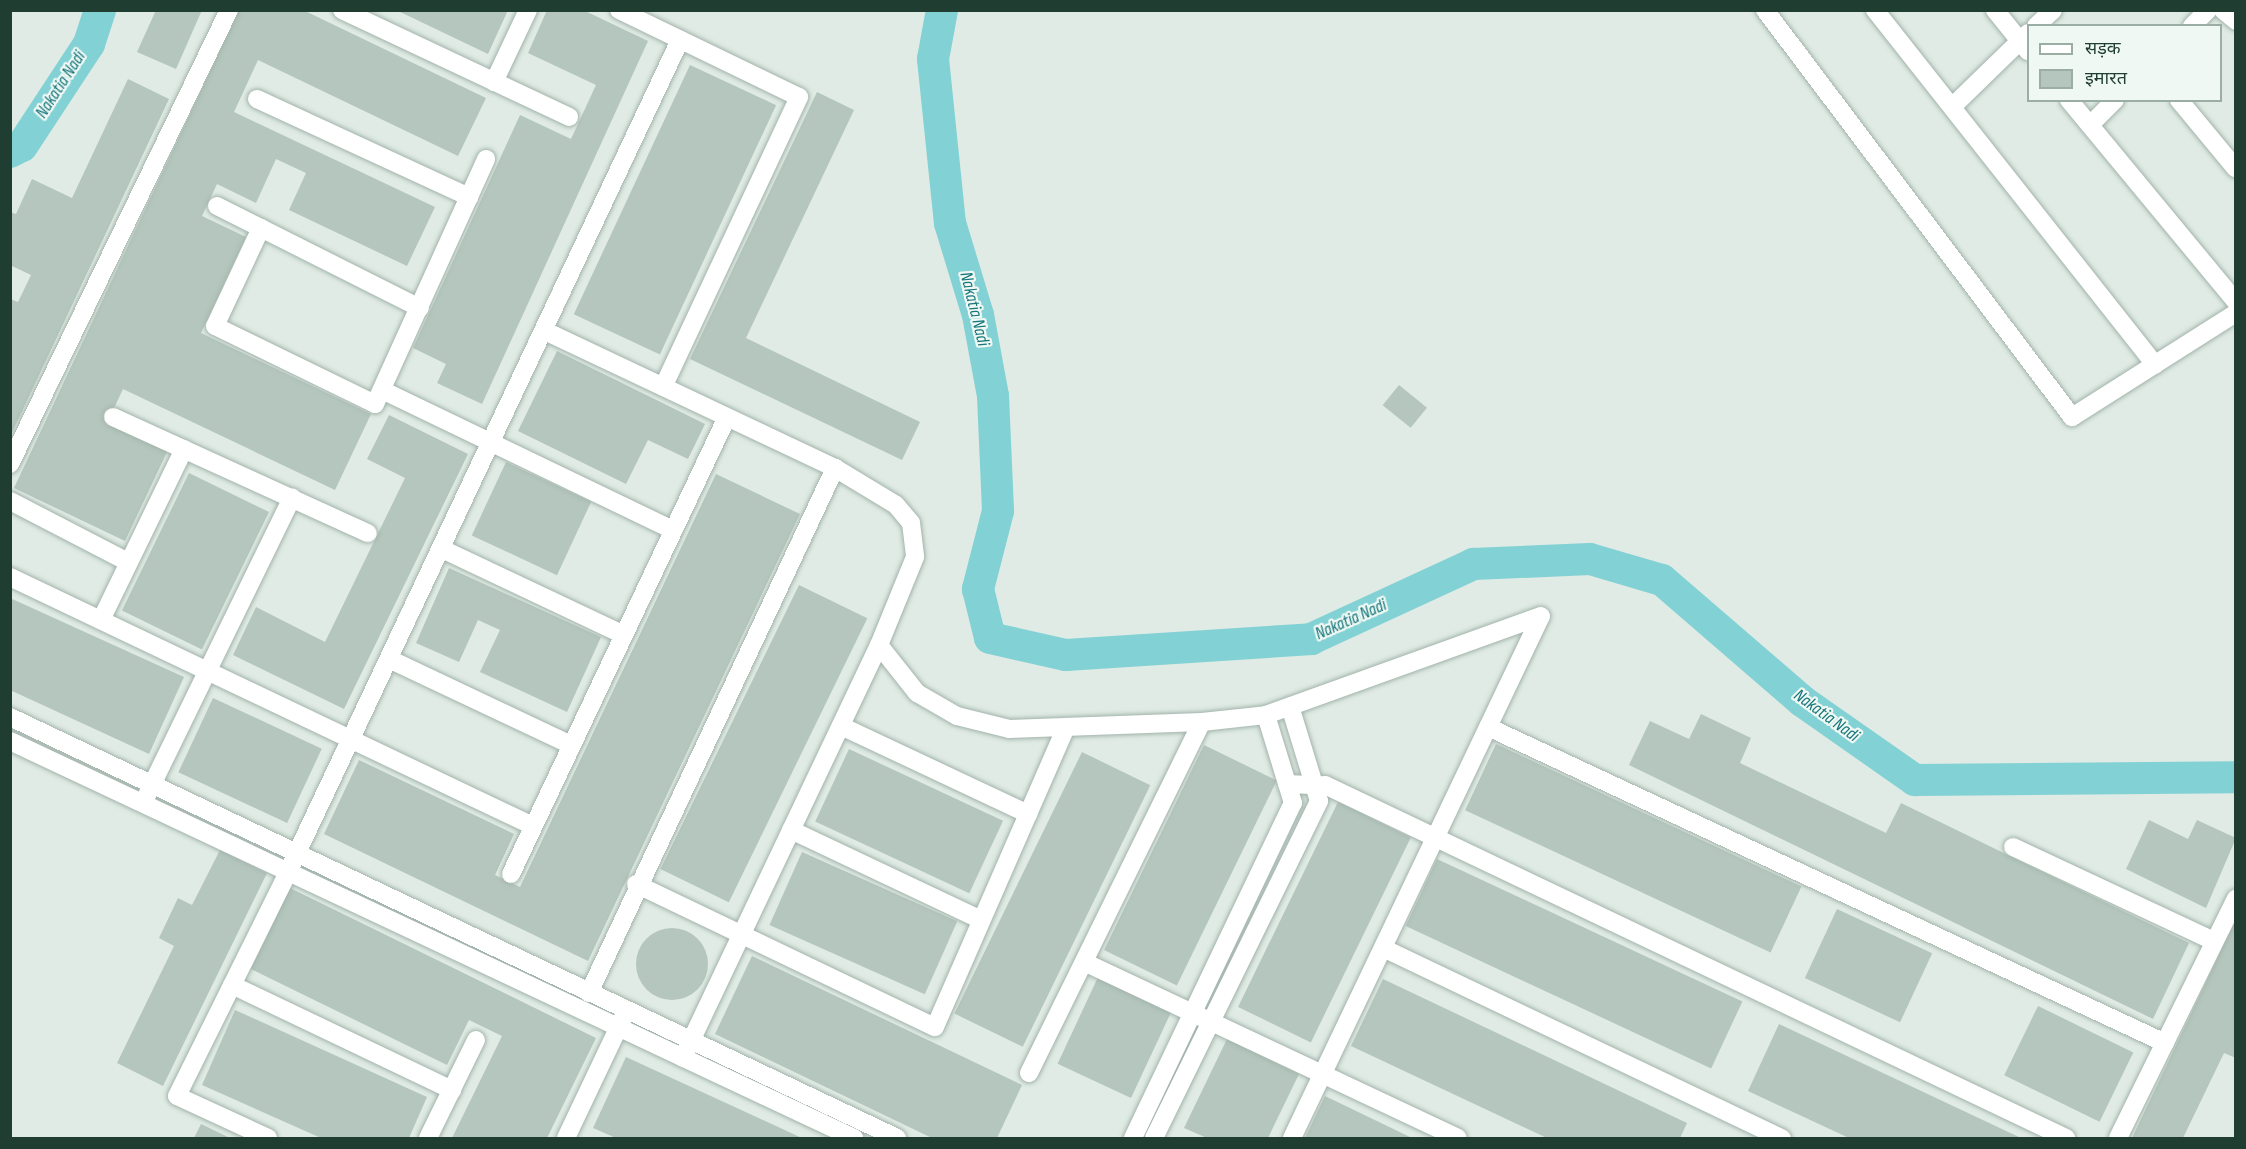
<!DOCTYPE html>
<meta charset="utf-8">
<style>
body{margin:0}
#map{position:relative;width:2246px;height:1149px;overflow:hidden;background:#dfebe4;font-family:"Sofia Sans Condensed","Noto Sans Devanagari",sans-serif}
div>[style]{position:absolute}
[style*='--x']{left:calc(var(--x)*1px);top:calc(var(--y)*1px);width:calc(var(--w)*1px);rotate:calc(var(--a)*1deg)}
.river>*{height:32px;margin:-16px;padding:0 16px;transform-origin:16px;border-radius:16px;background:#82d1d5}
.building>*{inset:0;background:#b4c6bd;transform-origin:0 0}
.round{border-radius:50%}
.roads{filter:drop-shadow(0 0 2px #a2b3ab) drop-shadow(0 0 2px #a2b3ab)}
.minor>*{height:18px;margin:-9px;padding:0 9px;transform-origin:9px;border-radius:9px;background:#fff}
span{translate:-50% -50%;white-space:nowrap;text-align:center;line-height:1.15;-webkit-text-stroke:4.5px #eff8f3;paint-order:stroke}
.water-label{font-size:18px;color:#15767c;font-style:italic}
.frame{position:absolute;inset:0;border:12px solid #1f3d31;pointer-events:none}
.legend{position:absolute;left:2027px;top:24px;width:195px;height:78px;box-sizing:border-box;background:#eff8f3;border:2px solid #9cada5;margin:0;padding:8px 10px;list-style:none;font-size:18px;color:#1f3d31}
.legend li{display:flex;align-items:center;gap:12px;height:30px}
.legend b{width:30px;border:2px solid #9cada5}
</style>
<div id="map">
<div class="river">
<div style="--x:942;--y:10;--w:50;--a:100.4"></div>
<div style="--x:933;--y:59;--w:165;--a:84.1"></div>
<div style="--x:950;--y:223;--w:96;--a:73.1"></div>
<div style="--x:978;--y:315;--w:82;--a:79.5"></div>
<div style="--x:993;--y:396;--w:115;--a:87.5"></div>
<div style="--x:998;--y:511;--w:81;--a:104.4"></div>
<div style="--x:978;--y:589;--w:50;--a:76.2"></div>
<div style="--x:990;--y:638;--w:78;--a:12.6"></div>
<div style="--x:1066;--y:655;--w:246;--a:-3.7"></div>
<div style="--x:1311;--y:639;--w:179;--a:-24.8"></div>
<div style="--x:1473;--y:564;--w:117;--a:-2.4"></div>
<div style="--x:1590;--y:559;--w:75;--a:16.3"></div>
<div style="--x:1662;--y:580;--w:185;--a:40.8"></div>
<div style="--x:1802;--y:701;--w:138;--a:35"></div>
<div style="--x:1915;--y:780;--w:321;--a:-0.5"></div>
<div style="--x:10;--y:152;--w:13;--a:-27"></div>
<div style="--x:22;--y:146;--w:122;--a:-56.7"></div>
<div style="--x:89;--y:44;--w:36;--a:-72"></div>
</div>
<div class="building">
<div style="clip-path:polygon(156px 10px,202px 10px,176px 69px,137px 52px)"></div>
<div style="clip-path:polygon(239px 10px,303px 10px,486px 98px,458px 156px,258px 60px,234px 112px,435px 207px,407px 266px,289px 210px,306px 173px,276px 159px,256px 203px,217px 184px,202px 216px,246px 237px,201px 333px,371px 414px,335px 490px,123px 389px,108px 421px,168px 450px,125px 541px,14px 488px)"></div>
<div style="clip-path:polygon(396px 10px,508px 10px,488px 54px)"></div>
<div style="clip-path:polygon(547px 10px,583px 10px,648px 41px,482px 404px,437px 383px,446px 364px,413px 348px,520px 115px,571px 139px,596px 85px,528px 53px)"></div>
<div style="left:690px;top:65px;width:95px;height:275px;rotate:25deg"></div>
<div style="clip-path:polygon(128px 79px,169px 99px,10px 437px,10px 299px,18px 302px,31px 275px,10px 265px,10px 212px,16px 214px,32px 179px,72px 198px)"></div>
<div style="clip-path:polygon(817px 92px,854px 110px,746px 338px,920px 422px,902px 460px,690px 359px)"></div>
<div style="clip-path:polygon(557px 351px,705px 424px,688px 459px,648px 440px,626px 484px,518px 431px)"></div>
<div style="left:1399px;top:385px;width:36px;height:26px;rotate:39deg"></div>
<div style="clip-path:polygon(389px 415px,468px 454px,344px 709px,233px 655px,256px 607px,325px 642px,405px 478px,367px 459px)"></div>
<div style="left:506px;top:462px;width:94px;height:81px;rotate:25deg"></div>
<div style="left:189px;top:473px;width:89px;height:153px;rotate:26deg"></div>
<div style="clip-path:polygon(716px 474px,800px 514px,588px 961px,324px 834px,359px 760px,514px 834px,495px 875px,520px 887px)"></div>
<div style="clip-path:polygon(449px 568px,601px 637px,567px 712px,480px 672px,500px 630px,478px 620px,459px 662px,416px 643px)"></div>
<div style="left:799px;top:585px;width:76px;height:316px;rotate:26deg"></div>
<div style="clip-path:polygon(10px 598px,184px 677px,149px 754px,10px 690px)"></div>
<div style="left:213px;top:698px;width:120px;height:82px;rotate:25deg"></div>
<div style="clip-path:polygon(1701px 714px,1751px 738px,1740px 763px,1886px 833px,1901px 803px,2189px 943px,2153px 1019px,1629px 765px,1650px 721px,1689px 739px)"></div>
<div style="left:1496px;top:744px;width:337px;height:73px;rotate:25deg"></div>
<div style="left:1204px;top:745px;width:81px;height:228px;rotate:26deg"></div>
<div style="left:849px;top:749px;width:170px;height:80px;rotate:25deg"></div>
<div style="left:1082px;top:752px;width:76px;height:291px;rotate:26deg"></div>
<div style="left:1338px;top:802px;width:81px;height:228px;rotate:26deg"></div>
<div style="clip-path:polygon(2149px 820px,2188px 839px,2197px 820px,2236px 838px,2206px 908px,2126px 869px)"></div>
<div style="clip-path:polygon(220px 850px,267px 873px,163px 1086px,117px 1063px,174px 946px,159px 938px,178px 898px,192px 905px)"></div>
<div style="left:802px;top:852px;width:170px;height:80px;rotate:24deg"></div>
<div style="left:1437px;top:859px;width:337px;height:74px;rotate:25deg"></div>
<div style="clip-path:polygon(290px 888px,596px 1038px,547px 1138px,452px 1138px,502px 1036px,469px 1020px,447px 1065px,251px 969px)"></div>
<div style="left:1837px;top:909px;width:105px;height:76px;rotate:25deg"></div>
<div style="clip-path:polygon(2236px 919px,2236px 1058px,2224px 1053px,2183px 1138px,2132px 1138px)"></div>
<div class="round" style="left:636px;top:928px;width:72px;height:72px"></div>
<div style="clip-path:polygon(752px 956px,1022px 1085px,997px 1138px,932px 1138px,715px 1034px)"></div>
<div style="left:1099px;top:975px;width:81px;height:98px;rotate:25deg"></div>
<div style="clip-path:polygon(1383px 979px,1687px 1123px,1680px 1138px,1547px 1138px,1351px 1046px)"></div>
<div style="left:2038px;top:1006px;width:106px;height:77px;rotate:26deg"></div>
<div style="clip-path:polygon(235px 1010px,427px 1097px,409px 1138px,321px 1138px,202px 1085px)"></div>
<div style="clip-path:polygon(1779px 1024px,2021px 1138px,1849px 1138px,1748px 1091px)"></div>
<div style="clip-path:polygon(1227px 1039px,1299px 1074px,1268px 1138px,1207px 1138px,1184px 1128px)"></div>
<div style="clip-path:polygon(626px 1057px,802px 1138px,616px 1138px,593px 1128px)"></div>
<div style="clip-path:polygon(1325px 1096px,1412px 1138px,1305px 1138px)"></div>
<div style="clip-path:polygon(201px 1124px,230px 1138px,194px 1138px)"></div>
</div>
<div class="roads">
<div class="minor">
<div style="--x:342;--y:10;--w:251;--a:25.2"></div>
<div style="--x:619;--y:10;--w:200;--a:25.8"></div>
<div style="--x:799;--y:97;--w:320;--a:115.1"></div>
<div style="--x:1765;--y:10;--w:510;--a:52.97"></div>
<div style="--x:2072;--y:417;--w:194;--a:-32.4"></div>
<div style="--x:1875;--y:10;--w:452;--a:51.7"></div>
<div style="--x:1995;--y:10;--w:53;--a:51.2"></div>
<div style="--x:2223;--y:10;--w:17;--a:40"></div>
<div style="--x:2036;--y:26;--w:23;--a:-43"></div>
<div style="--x:2192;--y:26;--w:23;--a:-45"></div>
<div style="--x:494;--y:82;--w:80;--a:-64.7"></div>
<div style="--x:257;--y:99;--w:234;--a:24.8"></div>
<div style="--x:2069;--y:100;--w:262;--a:50.4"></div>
<div style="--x:2179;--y:100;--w:89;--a:50.4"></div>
<div style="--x:1952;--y:107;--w:106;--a:-44.2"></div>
<div style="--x:2090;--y:125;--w:35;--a:-45"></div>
<div style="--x:217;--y:206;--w:227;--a:26.7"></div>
<div style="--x:261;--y:228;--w:108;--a:115.1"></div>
<div style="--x:215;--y:326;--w:178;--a:26"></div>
<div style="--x:375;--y:404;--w:269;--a:-65.6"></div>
<div style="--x:545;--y:331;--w:321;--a:25.3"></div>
<div style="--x:835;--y:468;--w:71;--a:31.2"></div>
<div style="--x:896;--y:505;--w:23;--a:50"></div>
<div style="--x:911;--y:523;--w:34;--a:83"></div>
<div style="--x:915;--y:557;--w:95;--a:112.2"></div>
<div style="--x:879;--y:645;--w:457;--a:115.4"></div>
<div style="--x:382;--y:390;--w:323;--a:25.7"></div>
<div style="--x:113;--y:417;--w:280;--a:24.5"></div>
<div style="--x:10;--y:464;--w:504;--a:-64.25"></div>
<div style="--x:10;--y:501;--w:133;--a:27.3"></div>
<div style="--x:442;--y:549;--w:201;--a:25.3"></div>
<div style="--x:10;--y:577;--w:579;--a:25.46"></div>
<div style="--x:101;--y:620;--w:190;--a:-64.1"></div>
<div style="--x:879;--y:645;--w:61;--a:51.6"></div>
<div style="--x:917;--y:693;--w:46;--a:29.9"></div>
<div style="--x:957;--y:716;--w:54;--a:14"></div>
<div style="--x:1009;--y:729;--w:193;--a:-2.1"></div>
<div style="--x:1202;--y:722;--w:64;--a:-6.2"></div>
<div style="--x:1266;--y:715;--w:292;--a:-19.8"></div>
<div style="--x:389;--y:659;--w:201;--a:25.3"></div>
<div style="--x:10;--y:717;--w:982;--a:25.39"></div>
<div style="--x:841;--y:726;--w:207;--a:25.2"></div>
<div style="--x:1488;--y:727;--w:747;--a:25.02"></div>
<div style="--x:10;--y:741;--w:933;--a:25.19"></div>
<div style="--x:1287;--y:784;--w:38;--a:2"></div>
<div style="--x:1325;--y:785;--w:821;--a:25.47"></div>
<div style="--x:147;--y:795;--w:331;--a:-64"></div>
<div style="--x:791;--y:830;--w:210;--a:25.3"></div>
<div style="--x:2013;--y:847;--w:222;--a:25.1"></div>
<div style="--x:511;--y:874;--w:505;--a:-64.7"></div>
<div style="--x:636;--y:884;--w:331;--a:25.6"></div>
<div style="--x:935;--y:1027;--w:327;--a:-66.4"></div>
<div style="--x:1383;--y:948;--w:442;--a:25.5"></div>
<div style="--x:1084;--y:962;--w:413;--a:25.2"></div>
<div style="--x:232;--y:985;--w:244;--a:25.5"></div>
<div style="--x:589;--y:993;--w:580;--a:-64.89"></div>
<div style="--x:1029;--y:1073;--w:391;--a:-63.8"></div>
<div style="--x:268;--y:1138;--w:100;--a:-155.2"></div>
<div style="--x:177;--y:1096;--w:250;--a:-63.6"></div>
<div style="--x:288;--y:872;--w:920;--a:-64.77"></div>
<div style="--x:428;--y:1138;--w:109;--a:-63.9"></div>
<div style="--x:566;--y:1138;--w:133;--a:-64.6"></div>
<div style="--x:1133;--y:1138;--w:371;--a:-64.5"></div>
<div style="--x:1293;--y:803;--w:92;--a:-107.1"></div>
<div style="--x:1154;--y:1138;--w:375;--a:-63.9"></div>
<div style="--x:1319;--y:801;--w:99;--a:-107"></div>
<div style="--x:1292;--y:1138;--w:578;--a:-64.5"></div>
<div style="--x:2118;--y:1138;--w:267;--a:-63.8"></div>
</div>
</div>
<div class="water-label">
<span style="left:61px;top:85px;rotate:-57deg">Nakatia Nadi</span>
<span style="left:974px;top:309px;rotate:76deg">Nakatia Nadi</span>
<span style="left:1351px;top:620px;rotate:-24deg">Nakatia Nadi</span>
<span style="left:1826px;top:716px;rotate:36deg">Nakatia Nadi</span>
</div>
<div class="frame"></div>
<ul class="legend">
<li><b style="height:8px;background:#fff"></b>सड़क</li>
<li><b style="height:16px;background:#b4c6bd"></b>इमारत</li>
</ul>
</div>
